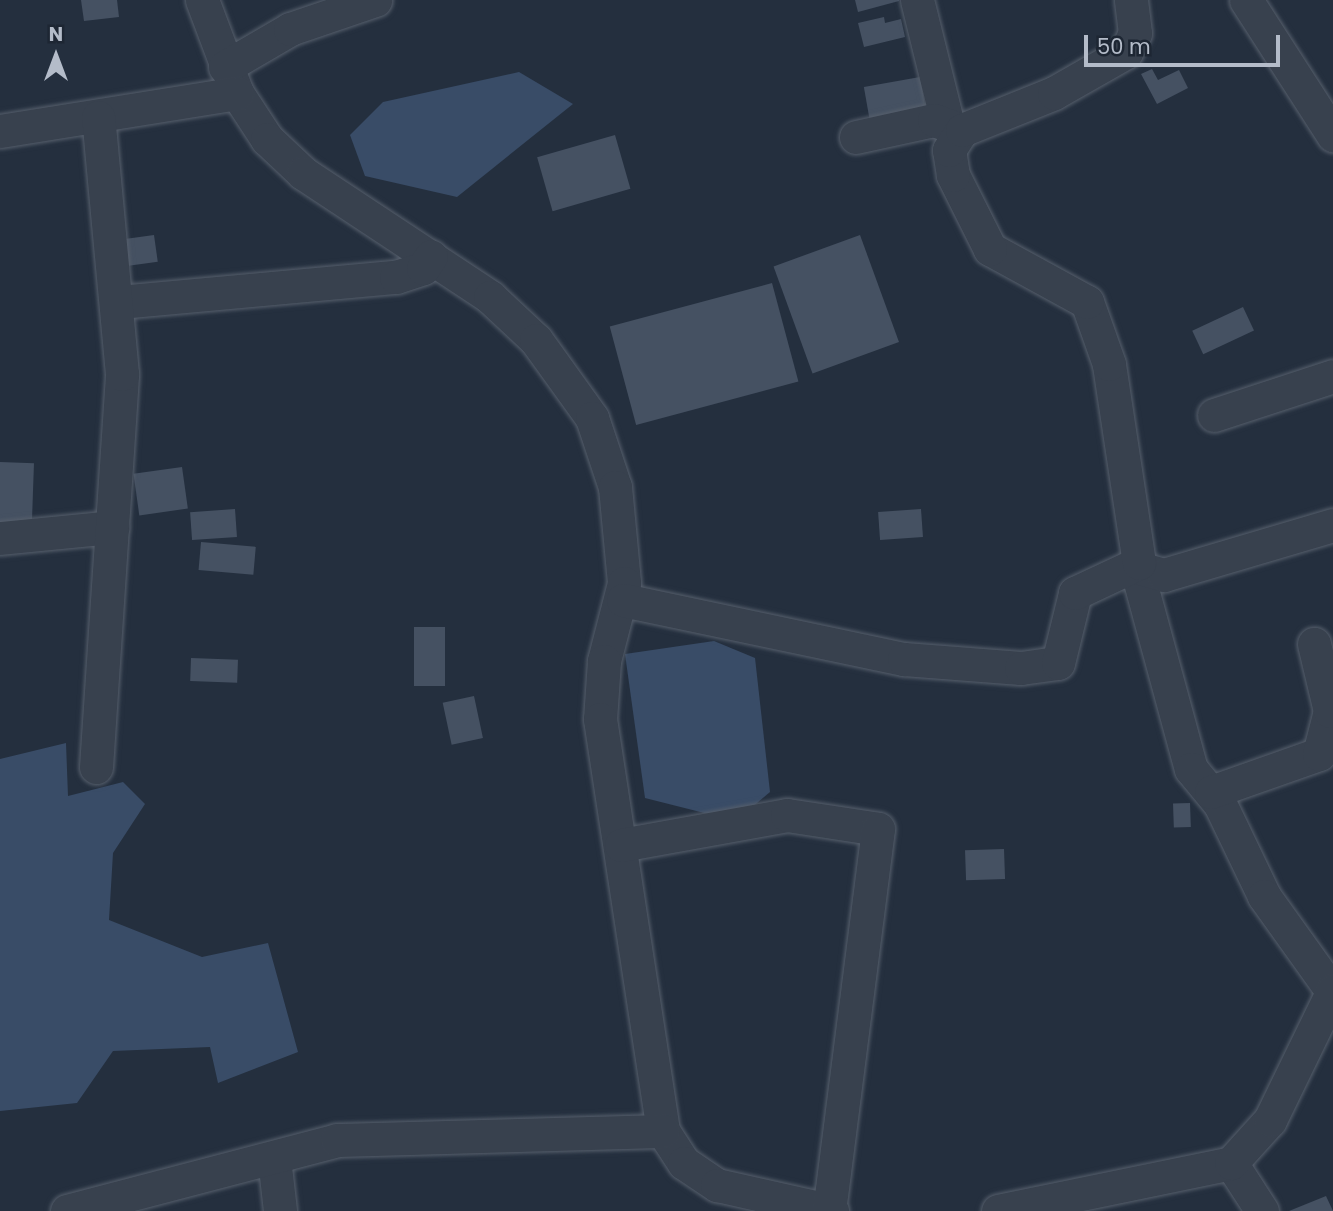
<!DOCTYPE html>
<style>
body{margin:0}
#map{position:relative;width:1333px;height:1211px;overflow:hidden;background:#242f3e;font-family:Poppins,sans-serif}
div>[style]{position:absolute}
[style*='--x']{left:calc(var(--x)*1px);top:calc(var(--y)*1px);width:calc(var(--w)*1px);rotate:calc(var(--a)*1deg)}
.water>*{inset:0;background:#394c67}
.building>*{inset:0;background:#455162;transform-origin:0 0}
.roads{filter:drop-shadow(0 0 2px #565f6c) drop-shadow(0 0 2px #565f6c)}
.minor>*{height:33px;margin:-16.5px;padding:0 16.5px;transform-origin:16.5px;border-radius:16.5px;background:#38414e}
span{translate:-50% -50%;white-space:nowrap;text-align:center;line-height:1.15;-webkit-text-stroke:6px #1d2633;paint-order:stroke}
.north{position:absolute;left:21px;top:21px;width:70px;height:70px;-webkit-text-stroke:5px #1d2633;paint-order:stroke;rotate:0deg;font-size:19px;font-weight:700;line-height:28px;text-align:center;color:#b4bcc9}
.north::after{content:'';display:block;margin:auto;width:24px;height:32px;background:#b4bcc9;clip-path:polygon(50% 0,100% 100%,50% 72%,0 100%)}
.scale{position:absolute;left:1084px;top:35px;width:196px;height:32px;box-sizing:border-box;border:4px solid #b4bcc9;border-top:0;padding-left:9px;font-size:21px;line-height:24px;white-space:nowrap;color:#b4bcc9;-webkit-text-stroke:5px #1d2633;paint-order:stroke}
</style>
<div id="map">
<div class="water">
<div style="clip-path:polygon(519px 72px,573px 104px,457px 197px,365px 176px,350px 135px,383px 102px)"></div>
<div style="clip-path:polygon(714px 641px,755px 658px,770px 792px,736px 821px,645px 798px,625px 654px)"></div>
<div style="clip-path:polygon(66px 743px,68px 796px,123px 782px,145px 804px,113px 853px,109px 920px,202px 957px,268px 943px,298px 1052px,218px 1083px,210px 1047px,113px 1051px,77px 1103px,0 1111px,0 759px)"></div>
</div>
<div class="building">
<div style="clip-path:polygon(81px 0,117px 0,119px 17px,84px 21px)"></div>
<div style="clip-path:polygon(855px 0,899px 0,899px 1px,858px 12px)"></div>
<div style="clip-path:polygon(884px 17px,885px 23px,901px 19px,905px 37px,864px 47px,858px 23px)"></div>
<div style="clip-path:polygon(1152px 69px,1158px 80px,1179px 70px,1188px 88px,1157px 104px,1141px 74px)"></div>
<div style="left:920px;top:77px;width:42px;height:57px;rotate:80deg"></div>
<div style="left:615px;top:135px;width:56px;height:81px;rotate:74deg"></div>
<div style="left:154px;top:235px;width:27px;height:33px;rotate:82deg"></div>
<div style="left:860px;top:235px;width:114px;height:92px;rotate:70deg"></div>
<div style="left:772px;top:283px;width:102px;height:168px;rotate:75deg"></div>
<div style="left:1243px;top:307px;width:26px;height:56px;rotate:65deg"></div>
<div style="left:0;top:462px;width:34px;height:66px;rotate:2deg"></div>
<div style="left:182px;top:467px;width:42px;height:49px;rotate:82deg"></div>
<div style="left:235px;top:509px;width:28px;height:45px;rotate:86deg"></div>
<div style="left:921px;top:509px;width:28px;height:43px;rotate:86deg"></div>
<div style="left:201px;top:542px;width:55px;height:28px;rotate:5deg"></div>
<div style="left:414px;top:627px;width:31px;height:59px"></div>
<div style="left:191px;top:658px;width:47px;height:23px;rotate:2deg"></div>
<div style="left:474px;top:696px;width:43px;height:32px;rotate:78deg"></div>
<div style="left:1190px;top:803px;width:24px;height:17px;rotate:88deg"></div>
<div style="left:1004px;top:849px;width:30px;height:39px;rotate:88deg"></div>
<div style="clip-path:polygon(1326px 1196px,1333px 1211px,1289px 1211px)"></div>
</div>
<div class="roads">
<div class="minor">
<div style="--x:202;--y:0;--w:99;--a:69.4"></div>
<div style="--x:237;--y:93;--w:55;--a:56.9"></div>
<div style="--x:267;--y:139;--w:50;--a:43.4"></div>
<div style="--x:303;--y:173;--w:224;--a:33.5"></div>
<div style="--x:490;--y:297;--w:63;--a:43.1"></div>
<div style="--x:536;--y:340;--w:96;--a:54.3"></div>
<div style="--x:592;--y:418;--w:73;--a:71.6"></div>
<div style="--x:615;--y:487;--w:96;--a:84.6"></div>
<div style="--x:624;--y:583;--w:81;--a:104.4"></div>
<div style="--x:604;--y:661;--w:58;--a:93.9"></div>
<div style="--x:600;--y:719;--w:417;--a:81.3"></div>
<div style="--x:663;--y:1131;--w:38;--a:57"></div>
<div style="--x:684;--y:1163;--w:40;--a:34"></div>
<div style="--x:717;--y:1185;--w:118;--a:12.7"></div>
<div style="--x:917;--y:0;--w:129;--a:76.1"></div>
<div style="--x:1246;--y:0;--w:161;--a:57.2"></div>
<div style="--x:225;--y:67;--w:75;--a:-30.3"></div>
<div style="--x:290;--y:29;--w:90;--a:-18.8"></div>
<div style="--x:0;--y:131;--w:240;--a:-9.1"></div>
<div style="--x:856;--y:137;--w:80;--a:-12.3"></div>
<div style="--x:934;--y:120;--w:30;--a:20"></div>
<div style="--x:119;--y:302;--w:278;--a:-5.2"></div>
<div style="--x:396;--y:277;--w:28;--a:-18"></div>
<div style="--x:423;--y:268;--w:14;--a:-56"></div>
<div style="--x:1214;--y:415;--w:125;--a:-18.1"></div>
<div style="--x:0;--y:538;--w:113;--a:-5.6"></div>
<div style="--x:1136;--y:567;--w:209;--a:74.8"></div>
<div style="--x:1191;--y:769;--w:45;--a:50.4"></div>
<div style="--x:1220;--y:804;--w:102;--a:64.4"></div>
<div style="--x:1264;--y:896;--w:117;--a:54.4"></div>
<div style="--x:1136;--y:567;--w:29;--a:16"></div>
<div style="--x:1164;--y:575;--w:176;--a:-16.5"></div>
<div style="--x:623;--y:600;--w:287;--a:11.9"></div>
<div style="--x:904;--y:659;--w:117;--a:4.4"></div>
<div style="--x:1021;--y:668;--w:37;--a:-8"></div>
<div style="--x:1058;--y:663;--w:72;--a:-76.3"></div>
<div style="--x:1075;--y:593;--w:71;--a:-25.1"></div>
<div style="--x:1139;--y:563;--w:201;--a:-98.6"></div>
<div style="--x:1109;--y:364;--w:66;--a:-109.5"></div>
<div style="--x:1087;--y:302;--w:111;--a:-151.3"></div>
<div style="--x:990;--y:249;--w:83;--a:-116.6"></div>
<div style="--x:953;--y:175;--w:25;--a:-99"></div>
<div style="--x:949;--y:150;--w:24;--a:-57"></div>
<div style="--x:962;--y:130;--w:99;--a:-21.9"></div>
<div style="--x:1054;--y:93;--w:83;--a:-29.7"></div>
<div style="--x:1126;--y:52;--w:21;--a:-65"></div>
<div style="--x:1135;--y:33;--w:33;--a:-97"></div>
<div style="--x:96;--y:767;--w:394;--a:-86.2"></div>
<div style="--x:122;--y:374;--w:258;--a:-95.3"></div>
<div style="--x:1211;--y:792;--w:114;--a:-19.4"></div>
<div style="--x:1319;--y:754;--w:44;--a:-75.7"></div>
<div style="--x:1330;--y:711;--w:69;--a:-103.4"></div>
<div style="--x:621;--y:845;--w:169;--a:-10.2"></div>
<div style="--x:787;--y:815;--w:92;--a:8.7"></div>
<div style="--x:878;--y:829;--w:385;--a:97.3"></div>
<div style="--x:274;--y:1158;--w:53;--a:83.5"></div>
<div style="--x:1231;--y:1163;--w:57;--a:57.1"></div>
<div style="--x:67;--y:1211;--w:279;--a:-14.7"></div>
<div style="--x:337;--y:1140;--w:326;--a:-1.6"></div>
<div style="--x:998;--y:1211;--w:238;--a:-11.6"></div>
<div style="--x:1231;--y:1163;--w:58;--a:-47.8"></div>
<div style="--x:1270;--y:1120;--w:144;--a:-64.1"></div>
</div>
</div>
<div class="north">N</div>
<div class="scale">50 m</div>
</div>
